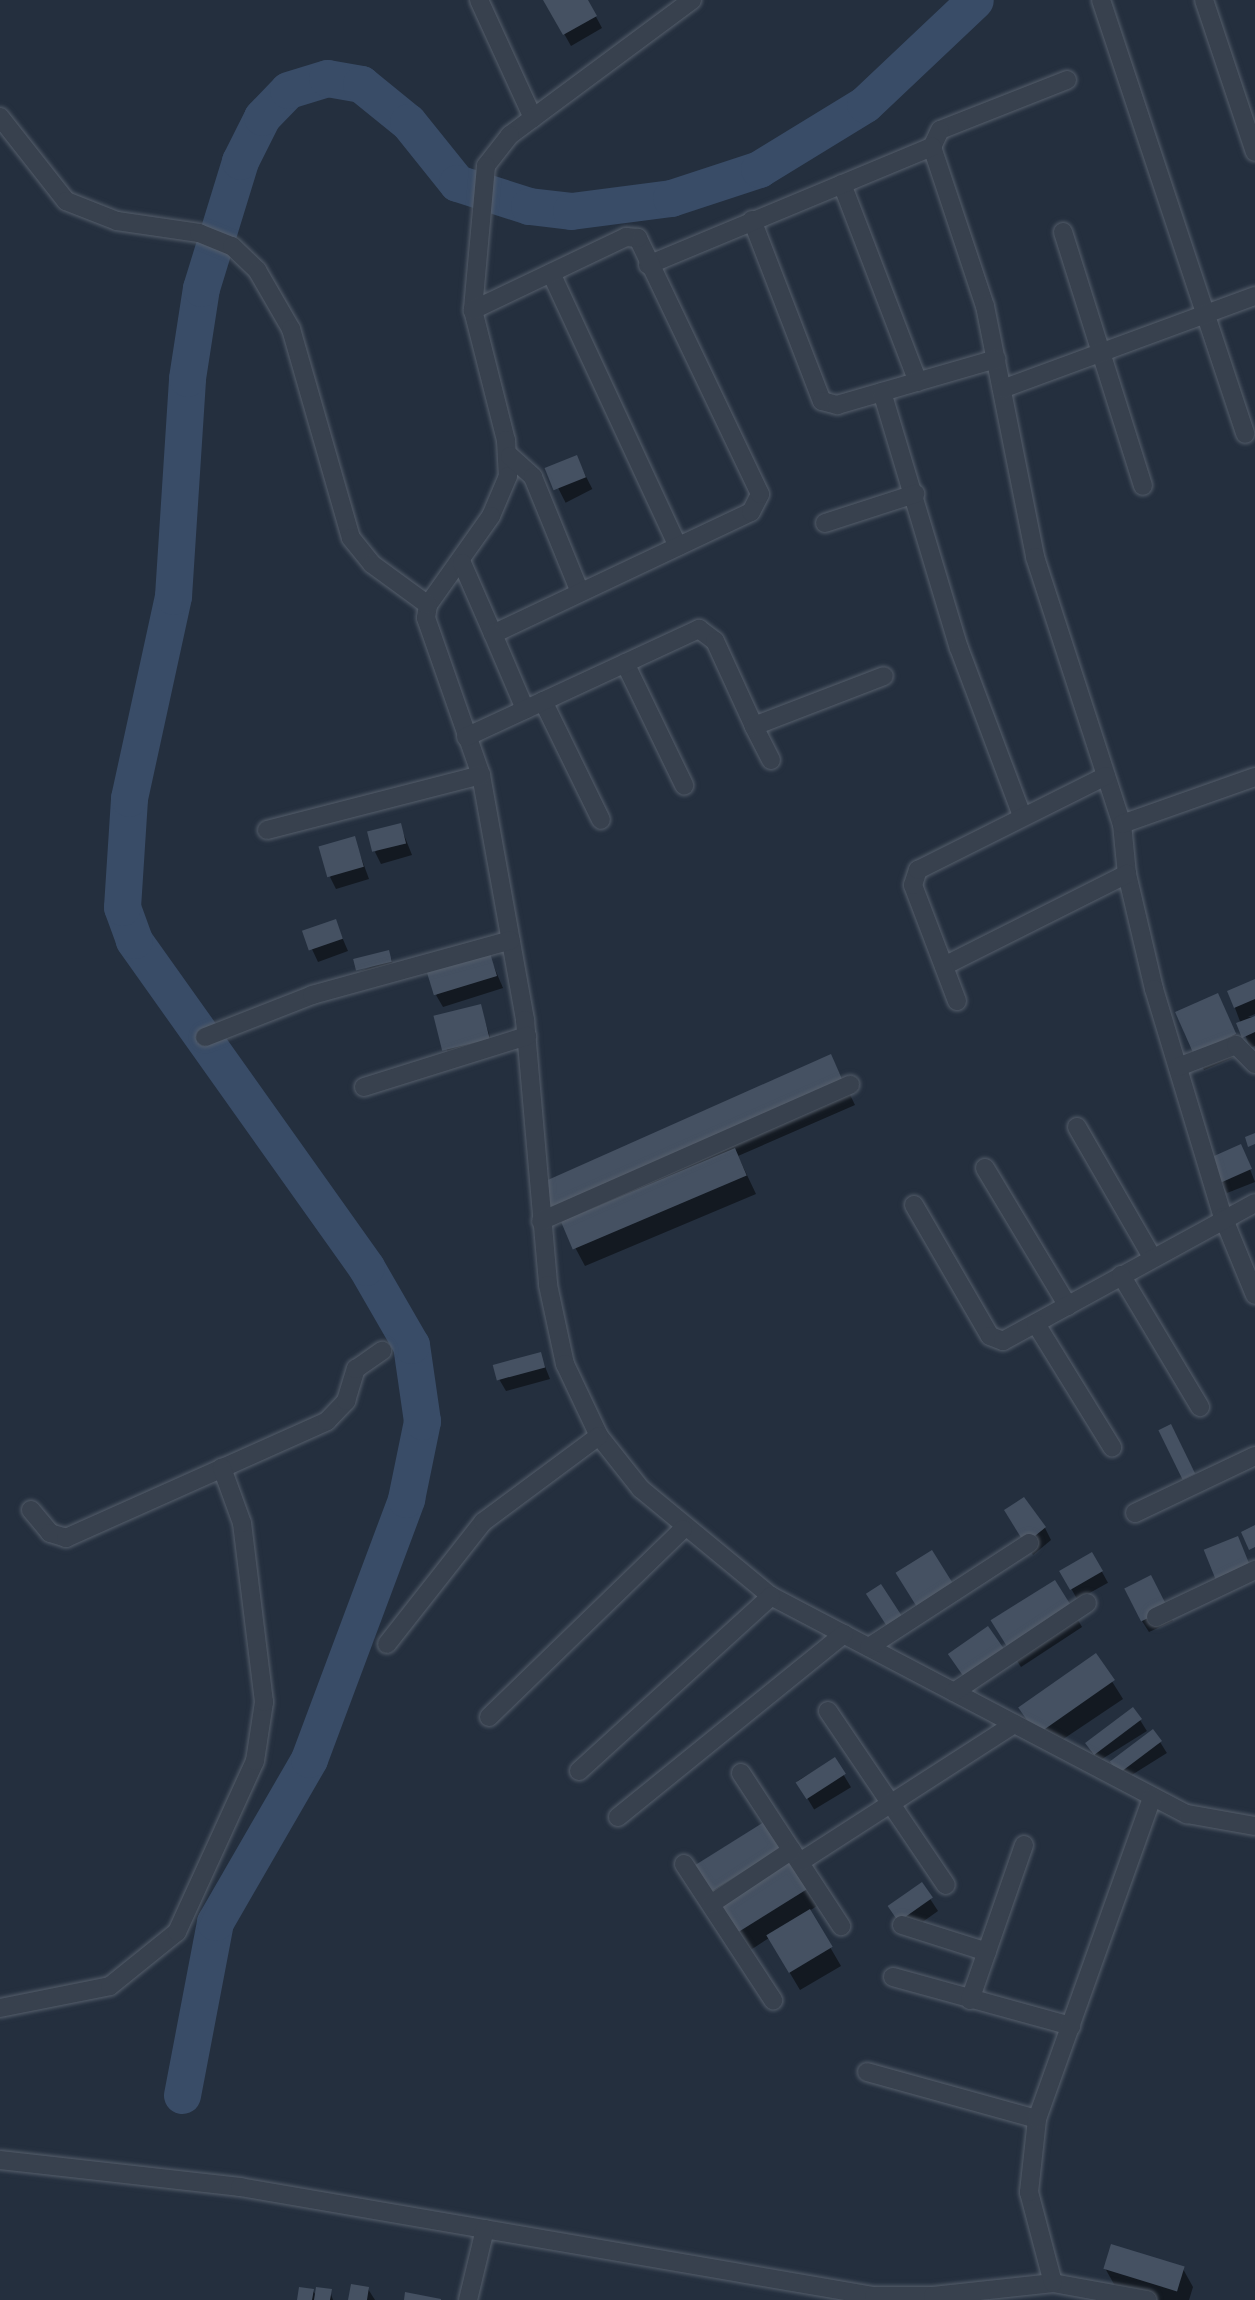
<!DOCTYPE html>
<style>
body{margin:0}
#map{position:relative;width:1255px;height:2300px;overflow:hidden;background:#242f3e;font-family:Inter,sans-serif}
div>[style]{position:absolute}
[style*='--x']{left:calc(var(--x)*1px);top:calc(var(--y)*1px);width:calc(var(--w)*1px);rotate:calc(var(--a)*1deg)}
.shadow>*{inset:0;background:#0007;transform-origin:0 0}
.river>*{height:37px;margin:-18.5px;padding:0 18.5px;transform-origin:18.5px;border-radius:18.5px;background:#394c67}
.building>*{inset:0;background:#455162;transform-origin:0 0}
.roads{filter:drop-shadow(0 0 2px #565f6c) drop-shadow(0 0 2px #565f6c)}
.street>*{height:18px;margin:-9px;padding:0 9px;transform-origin:9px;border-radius:9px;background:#38414e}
span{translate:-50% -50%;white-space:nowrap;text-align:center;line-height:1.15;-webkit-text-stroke:5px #1d2633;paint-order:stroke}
</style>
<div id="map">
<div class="shadow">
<div style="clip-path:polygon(545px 0,587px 0,602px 28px,571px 46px)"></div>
<div style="left:576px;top:457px;width:36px;height:30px;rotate:63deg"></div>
<div style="clip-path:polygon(400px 825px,412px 855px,381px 864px,375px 852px)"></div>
<div style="clip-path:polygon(354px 838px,369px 879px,336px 889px,330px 877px)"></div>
<div style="clip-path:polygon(335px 921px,348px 951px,318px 962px,304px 932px)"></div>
<div style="clip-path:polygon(489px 955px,503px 988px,443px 1007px,436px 995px)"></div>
<div style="clip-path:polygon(391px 958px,394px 968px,362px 977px,359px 972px)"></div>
<div style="clip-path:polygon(1255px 981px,1255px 1014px,1248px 1017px,1255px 1017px,1255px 1046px,1250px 1048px,1229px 992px)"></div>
<div style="clip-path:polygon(1218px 995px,1244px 1053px,1204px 1070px,1194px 1052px)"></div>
<div style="left:480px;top:1006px;width:47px;height:45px;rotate:72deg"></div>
<div style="clip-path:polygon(831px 1056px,855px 1105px,738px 1156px,756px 1194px,585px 1266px,553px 1206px)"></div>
<div style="clip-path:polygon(1241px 1146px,1255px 1182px,1227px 1193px,1221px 1182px)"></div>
<div style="clip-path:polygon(540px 1354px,550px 1379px,506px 1391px,499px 1379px)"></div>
<div style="clip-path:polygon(1006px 1510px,1045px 1528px,1051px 1540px,1033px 1555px)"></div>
<div style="left:1092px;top:1554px;width:33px;height:35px;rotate:61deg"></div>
<div style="clip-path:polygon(1157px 1589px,1173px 1621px,1149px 1632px,1142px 1621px)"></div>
<div style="clip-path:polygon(1072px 1610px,1082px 1627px,1021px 1667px,1004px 1640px)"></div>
<div style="clip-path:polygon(1096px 1656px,1123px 1699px,1047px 1750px,1030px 1724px)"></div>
<div style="left:1140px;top:1720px;width:13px;height:58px;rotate:58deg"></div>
<div style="left:1160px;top:1742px;width:13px;height:51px;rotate:58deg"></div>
<div style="left:834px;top:1759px;width:33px;height:43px;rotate:59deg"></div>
<div style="clip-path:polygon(768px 1822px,817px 1906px,809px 1911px,841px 1966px,800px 1990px,769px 1938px,749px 1951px,694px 1870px)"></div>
<div style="clip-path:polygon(921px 1885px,938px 1911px,907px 1933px,896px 1918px)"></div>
<div style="clip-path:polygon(1105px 2268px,1183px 2269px,1193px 2287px,1189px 2300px,1158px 2300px,1115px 2286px)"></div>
<div style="clip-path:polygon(368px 2289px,375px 2300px,350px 2300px)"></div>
<div style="clip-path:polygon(313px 2291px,317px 2297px,330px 2291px,333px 2300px,299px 2300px)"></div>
</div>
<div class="river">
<div style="--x:182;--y:2095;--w:176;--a:-79.2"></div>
<div style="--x:215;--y:1922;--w:188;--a:-60"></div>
<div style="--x:309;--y:1759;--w:278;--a:-69.5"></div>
<div style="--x:406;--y:1499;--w:80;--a:-78.4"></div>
<div style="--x:422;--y:1421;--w:77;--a:-98.2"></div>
<div style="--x:411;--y:1345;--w:90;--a:-120"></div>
<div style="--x:366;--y:1267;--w:401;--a:-125.4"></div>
<div style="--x:134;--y:940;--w:35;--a:-110"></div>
<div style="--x:122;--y:907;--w:109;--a:-86.3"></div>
<div style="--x:129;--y:798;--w:207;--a:-77.7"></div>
<div style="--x:173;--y:596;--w:218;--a:-86.3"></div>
<div style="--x:187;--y:378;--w:91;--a:-81.2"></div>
<div style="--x:201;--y:288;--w:133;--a:-72.9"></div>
<div style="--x:240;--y:161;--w:49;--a:-63.4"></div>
<div style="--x:262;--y:117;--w:37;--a:-46"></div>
<div style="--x:288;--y:90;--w:41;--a:-17.1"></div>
<div style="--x:327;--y:78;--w:35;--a:10"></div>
<div style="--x:361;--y:84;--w:60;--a:39"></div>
<div style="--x:408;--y:122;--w:78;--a:51.2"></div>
<div style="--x:457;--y:183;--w:76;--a:17.7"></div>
<div style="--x:529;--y:206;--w:42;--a:6.8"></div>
<div style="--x:571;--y:211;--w:101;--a:-7.4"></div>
<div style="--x:671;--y:198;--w:93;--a:-18.2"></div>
<div style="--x:759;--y:169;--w:124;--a:-31.5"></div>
<div style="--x:865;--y:104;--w:151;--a:-43.4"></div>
</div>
<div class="building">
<div style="clip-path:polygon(543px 0,588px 0,597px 16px,563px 35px)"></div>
<div style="left:577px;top:455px;width:24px;height:35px;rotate:68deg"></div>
<div style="left:401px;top:823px;width:21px;height:35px;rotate:76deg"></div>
<div style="left:355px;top:836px;width:32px;height:38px;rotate:74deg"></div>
<div style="left:336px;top:919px;width:21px;height:36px;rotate:71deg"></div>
<div style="left:389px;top:950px;width:12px;height:37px;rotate:76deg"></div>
<div style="left:490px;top:953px;width:24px;height:66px;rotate:73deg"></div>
<div style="clip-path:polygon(1255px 979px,1255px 999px,1234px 1008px,1227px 991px)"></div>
<div style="left:1218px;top:993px;width:45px;height:47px;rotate:66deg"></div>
<div style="left:481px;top:1004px;width:36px;height:49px;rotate:76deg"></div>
<div style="clip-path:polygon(1255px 1016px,1255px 1032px,1242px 1038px,1236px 1023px)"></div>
<div style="left:831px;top:1054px;width:30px;height:318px;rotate:66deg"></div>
<div style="clip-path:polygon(1255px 1133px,1255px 1144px,1248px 1147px,1245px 1137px)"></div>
<div style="left:1241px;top:1144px;width:27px;height:35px;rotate:66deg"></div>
<div style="left:735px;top:1148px;width:30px;height:189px;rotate:67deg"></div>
<div style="left:541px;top:1352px;width:16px;height:50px;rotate:75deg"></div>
<div style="left:1171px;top:1424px;width:55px;height:14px;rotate:64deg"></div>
<div style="clip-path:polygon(1024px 1497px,1046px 1527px,1025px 1544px,1004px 1510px)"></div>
<div style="clip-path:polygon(1255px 1525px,1255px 1547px,1249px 1550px,1241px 1532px)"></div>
<div style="left:1238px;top:1536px;width:31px;height:37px;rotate:68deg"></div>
<div style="left:932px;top:1550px;width:41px;height:43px;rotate:58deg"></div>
<div style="left:1092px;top:1552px;width:22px;height:38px;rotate:60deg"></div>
<div style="left:1151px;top:1575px;width:37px;height:30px;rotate:63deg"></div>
<div style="left:1055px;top:1580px;width:34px;height:76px;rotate:58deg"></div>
<div style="left:881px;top:1584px;width:38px;height:18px;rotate:57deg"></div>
<div style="left:988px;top:1626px;width:32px;height:49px;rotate:55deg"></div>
<div style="left:1096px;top:1653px;width:33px;height:95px;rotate:55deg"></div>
<div style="left:1133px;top:1707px;width:15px;height:60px;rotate:53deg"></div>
<div style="left:1153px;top:1729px;width:15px;height:54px;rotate:53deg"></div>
<div style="left:835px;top:1757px;width:20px;height:47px;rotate:57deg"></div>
<div style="left:769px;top:1819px;width:31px;height:92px;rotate:58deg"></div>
<div style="left:789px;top:1858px;width:36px;height:85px;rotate:58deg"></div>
<div style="left:922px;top:1882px;width:19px;height:42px;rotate:55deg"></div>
<div style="left:810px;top:1909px;width:44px;height:51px;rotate:59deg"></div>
<div style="left:1111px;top:2244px;width:77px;height:26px;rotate:17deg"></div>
<div style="clip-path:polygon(351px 2284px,369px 2287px,367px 2300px,348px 2300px)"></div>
<div style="clip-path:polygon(299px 2287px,314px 2289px,312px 2300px,297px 2300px)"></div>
<div style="clip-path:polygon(316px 2287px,332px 2289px,330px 2300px,314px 2300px)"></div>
<div style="clip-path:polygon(405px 2292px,441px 2299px,441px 2300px,404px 2300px)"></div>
</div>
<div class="roads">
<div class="street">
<div style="--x:479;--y:0;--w:130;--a:65.4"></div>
<div style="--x:692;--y:0;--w:227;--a:143.4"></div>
<div style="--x:510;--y:135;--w:39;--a:128"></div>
<div style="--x:486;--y:166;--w:145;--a:95.2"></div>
<div style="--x:473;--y:310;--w:134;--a:75.8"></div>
<div style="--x:506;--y:440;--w:36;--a:87"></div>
<div style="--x:508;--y:476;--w:43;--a:113"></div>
<div style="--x:491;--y:516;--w:109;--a:125.3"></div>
<div style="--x:428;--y:605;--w:13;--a:99"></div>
<div style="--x:426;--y:618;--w:166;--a:70.7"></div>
<div style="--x:481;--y:775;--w:249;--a:79.8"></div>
<div style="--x:525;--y:1020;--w:266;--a:85"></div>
<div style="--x:548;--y:1285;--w:81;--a:77.9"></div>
<div style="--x:565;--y:1364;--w:80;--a:64.7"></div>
<div style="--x:599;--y:1436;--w:68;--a:51.6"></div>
<div style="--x:641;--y:1489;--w:168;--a:39.5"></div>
<div style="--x:771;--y:1596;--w:470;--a:27.7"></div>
<div style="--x:1187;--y:1814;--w:69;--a:10"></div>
<div style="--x:1101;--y:0;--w:457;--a:71.6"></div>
<div style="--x:1204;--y:0;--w:160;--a:71.5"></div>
<div style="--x:1067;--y:80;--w:136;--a:158.5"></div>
<div style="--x:940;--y:130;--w:19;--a:115"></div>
<div style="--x:932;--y:147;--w:168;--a:71.6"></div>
<div style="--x:985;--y:306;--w:256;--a:78.7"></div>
<div style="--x:1035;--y:557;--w:281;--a:72"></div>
<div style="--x:1122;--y:824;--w:50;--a:84.3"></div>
<div style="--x:1127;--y:874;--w:118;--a:76.8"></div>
<div style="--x:1154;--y:989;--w:238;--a:73.2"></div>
<div style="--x:1223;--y:1217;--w:84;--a:67.7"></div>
<div style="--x:0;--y:117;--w:107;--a:51.8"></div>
<div style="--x:66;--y:201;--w:55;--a:21.4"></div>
<div style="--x:117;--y:221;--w:83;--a:8.3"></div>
<div style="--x:199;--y:233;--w:35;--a:22"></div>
<div style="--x:232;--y:246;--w:35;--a:44"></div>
<div style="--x:257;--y:270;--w:68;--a:60"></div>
<div style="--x:291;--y:329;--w:217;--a:74"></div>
<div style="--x:351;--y:538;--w:33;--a:51"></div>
<div style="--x:372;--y:564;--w:69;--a:36.2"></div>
<div style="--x:842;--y:184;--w:212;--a:69"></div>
<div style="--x:752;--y:220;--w:194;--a:68.9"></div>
<div style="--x:822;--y:401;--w:16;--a:15"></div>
<div style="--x:837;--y:405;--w:166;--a:-16.1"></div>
<div style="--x:1063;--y:232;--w:266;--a:72.5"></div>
<div style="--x:648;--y:265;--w:308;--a:-22.6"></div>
<div style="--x:551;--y:273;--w:301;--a:65.1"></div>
<div style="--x:1002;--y:389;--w:270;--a:-20.2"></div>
<div style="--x:882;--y:392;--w:267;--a:73.3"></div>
<div style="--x:959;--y:648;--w:179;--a:69.4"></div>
<div style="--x:510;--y:456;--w:31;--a:42"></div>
<div style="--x:533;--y:477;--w:124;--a:67.8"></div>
<div style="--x:825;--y:523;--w:95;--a:-17.9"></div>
<div style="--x:462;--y:563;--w:77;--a:66.4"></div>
<div style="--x:493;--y:634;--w:285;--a:-25.3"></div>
<div style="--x:751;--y:512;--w:20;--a:-63"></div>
<div style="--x:760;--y:494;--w:284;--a:-115.5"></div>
<div style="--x:638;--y:238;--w:12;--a:-175"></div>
<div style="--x:626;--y:237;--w:170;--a:154.5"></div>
<div style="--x:493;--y:634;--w:82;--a:66.9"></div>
<div style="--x:625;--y:663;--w:136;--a:64.2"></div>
<div style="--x:543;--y:701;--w:132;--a:64"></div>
<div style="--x:466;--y:737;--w:257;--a:-24.9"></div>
<div style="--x:699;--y:629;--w:20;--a:37"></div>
<div style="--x:715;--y:641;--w:94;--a:65.4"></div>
<div style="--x:771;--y:760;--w:38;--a:-117"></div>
<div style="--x:754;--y:726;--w:139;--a:-21"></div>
<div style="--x:1122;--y:824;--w:141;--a:-19.5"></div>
<div style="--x:267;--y:830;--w:221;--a:-14.4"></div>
<div style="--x:944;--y:966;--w:205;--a:-26.7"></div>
<div style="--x:957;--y:1001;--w:124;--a:-110.8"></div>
<div style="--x:913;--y:885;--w:16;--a:-72"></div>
<div style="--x:918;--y:870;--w:210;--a:-26.6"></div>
<div style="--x:205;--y:1037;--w:115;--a:-21.4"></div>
<div style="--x:312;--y:995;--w:206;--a:-15.4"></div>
<div style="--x:1178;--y:1067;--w:62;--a:-20.8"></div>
<div style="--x:1236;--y:1045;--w:27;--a:45"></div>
<div style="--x:364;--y:1087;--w:171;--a:-17.4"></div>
<div style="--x:1077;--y:1127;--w:150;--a:60"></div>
<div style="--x:985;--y:1168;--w:161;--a:59"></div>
<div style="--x:914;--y:1205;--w:151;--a:59.9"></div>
<div style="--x:990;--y:1336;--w:14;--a:21"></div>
<div style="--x:1003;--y:1341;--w:287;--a:-28.7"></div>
<div style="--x:541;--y:1221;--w:338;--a:-23.8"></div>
<div style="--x:1121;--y:1275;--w:154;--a:59.1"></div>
<div style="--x:1036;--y:1324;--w:145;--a:58.3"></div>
<div style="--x:31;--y:1510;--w:30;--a:50"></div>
<div style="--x:50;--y:1533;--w:17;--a:17"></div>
<div style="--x:66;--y:1538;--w:286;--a:-24.1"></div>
<div style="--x:327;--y:1421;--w:28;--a:-46"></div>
<div style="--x:346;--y:1401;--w:34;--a:-73"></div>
<div style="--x:356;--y:1369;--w:32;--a:-35"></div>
<div style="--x:1135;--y:1513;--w:133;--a:-25.4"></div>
<div style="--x:1156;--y:1617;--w:110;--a:-25.4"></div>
<div style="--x:387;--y:1644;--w:155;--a:-51.8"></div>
<div style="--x:483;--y:1522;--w:144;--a:-36.6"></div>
<div style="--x:869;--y:1647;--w:191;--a:-33"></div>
<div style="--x:954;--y:1692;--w:160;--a:-33.8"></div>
<div style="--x:828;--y:1711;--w:210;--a:55.9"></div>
<div style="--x:489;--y:1717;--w:270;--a:-44.1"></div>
<div style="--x:579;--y:1771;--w:260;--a:-42.3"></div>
<div style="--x:741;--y:1773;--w:183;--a:56.8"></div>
<div style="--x:618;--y:1817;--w:291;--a:-39"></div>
<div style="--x:800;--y:1862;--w:255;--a:-32.8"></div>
<div style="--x:684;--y:1864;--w:163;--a:56.8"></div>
<div style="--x:711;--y:1904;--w:97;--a:-33.7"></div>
<div style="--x:902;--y:1925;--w:89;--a:17.6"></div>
<div style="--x:893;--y:1977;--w:185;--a:15.4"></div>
<div style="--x:970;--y:2000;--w:164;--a:-70.8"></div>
<div style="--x:0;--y:2008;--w:112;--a:-11.3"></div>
<div style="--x:110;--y:1986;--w:86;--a:-38.9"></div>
<div style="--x:177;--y:1932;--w:188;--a:-65.5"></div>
<div style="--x:255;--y:1761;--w:60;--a:-81.3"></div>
<div style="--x:264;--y:1702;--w:180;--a:-97"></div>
<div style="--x:242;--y:1523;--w:59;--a:-110"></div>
<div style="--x:867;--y:2072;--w:176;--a:15.5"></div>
<div style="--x:0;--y:2160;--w:242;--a:6.4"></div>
<div style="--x:240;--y:2187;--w:643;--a:9.76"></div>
<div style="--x:874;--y:2296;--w:59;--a:0"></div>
<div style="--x:933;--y:2296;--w:121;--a:-6.2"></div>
<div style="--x:1053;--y:2283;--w:96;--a:10.3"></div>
<div style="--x:1053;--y:2283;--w:94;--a:-104.8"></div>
<div style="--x:1029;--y:2192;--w:73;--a:-83.7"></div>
<div style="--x:1037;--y:2119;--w:342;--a:-70.3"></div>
<div style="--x:468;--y:2300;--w:73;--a:-76.5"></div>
</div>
</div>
</div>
